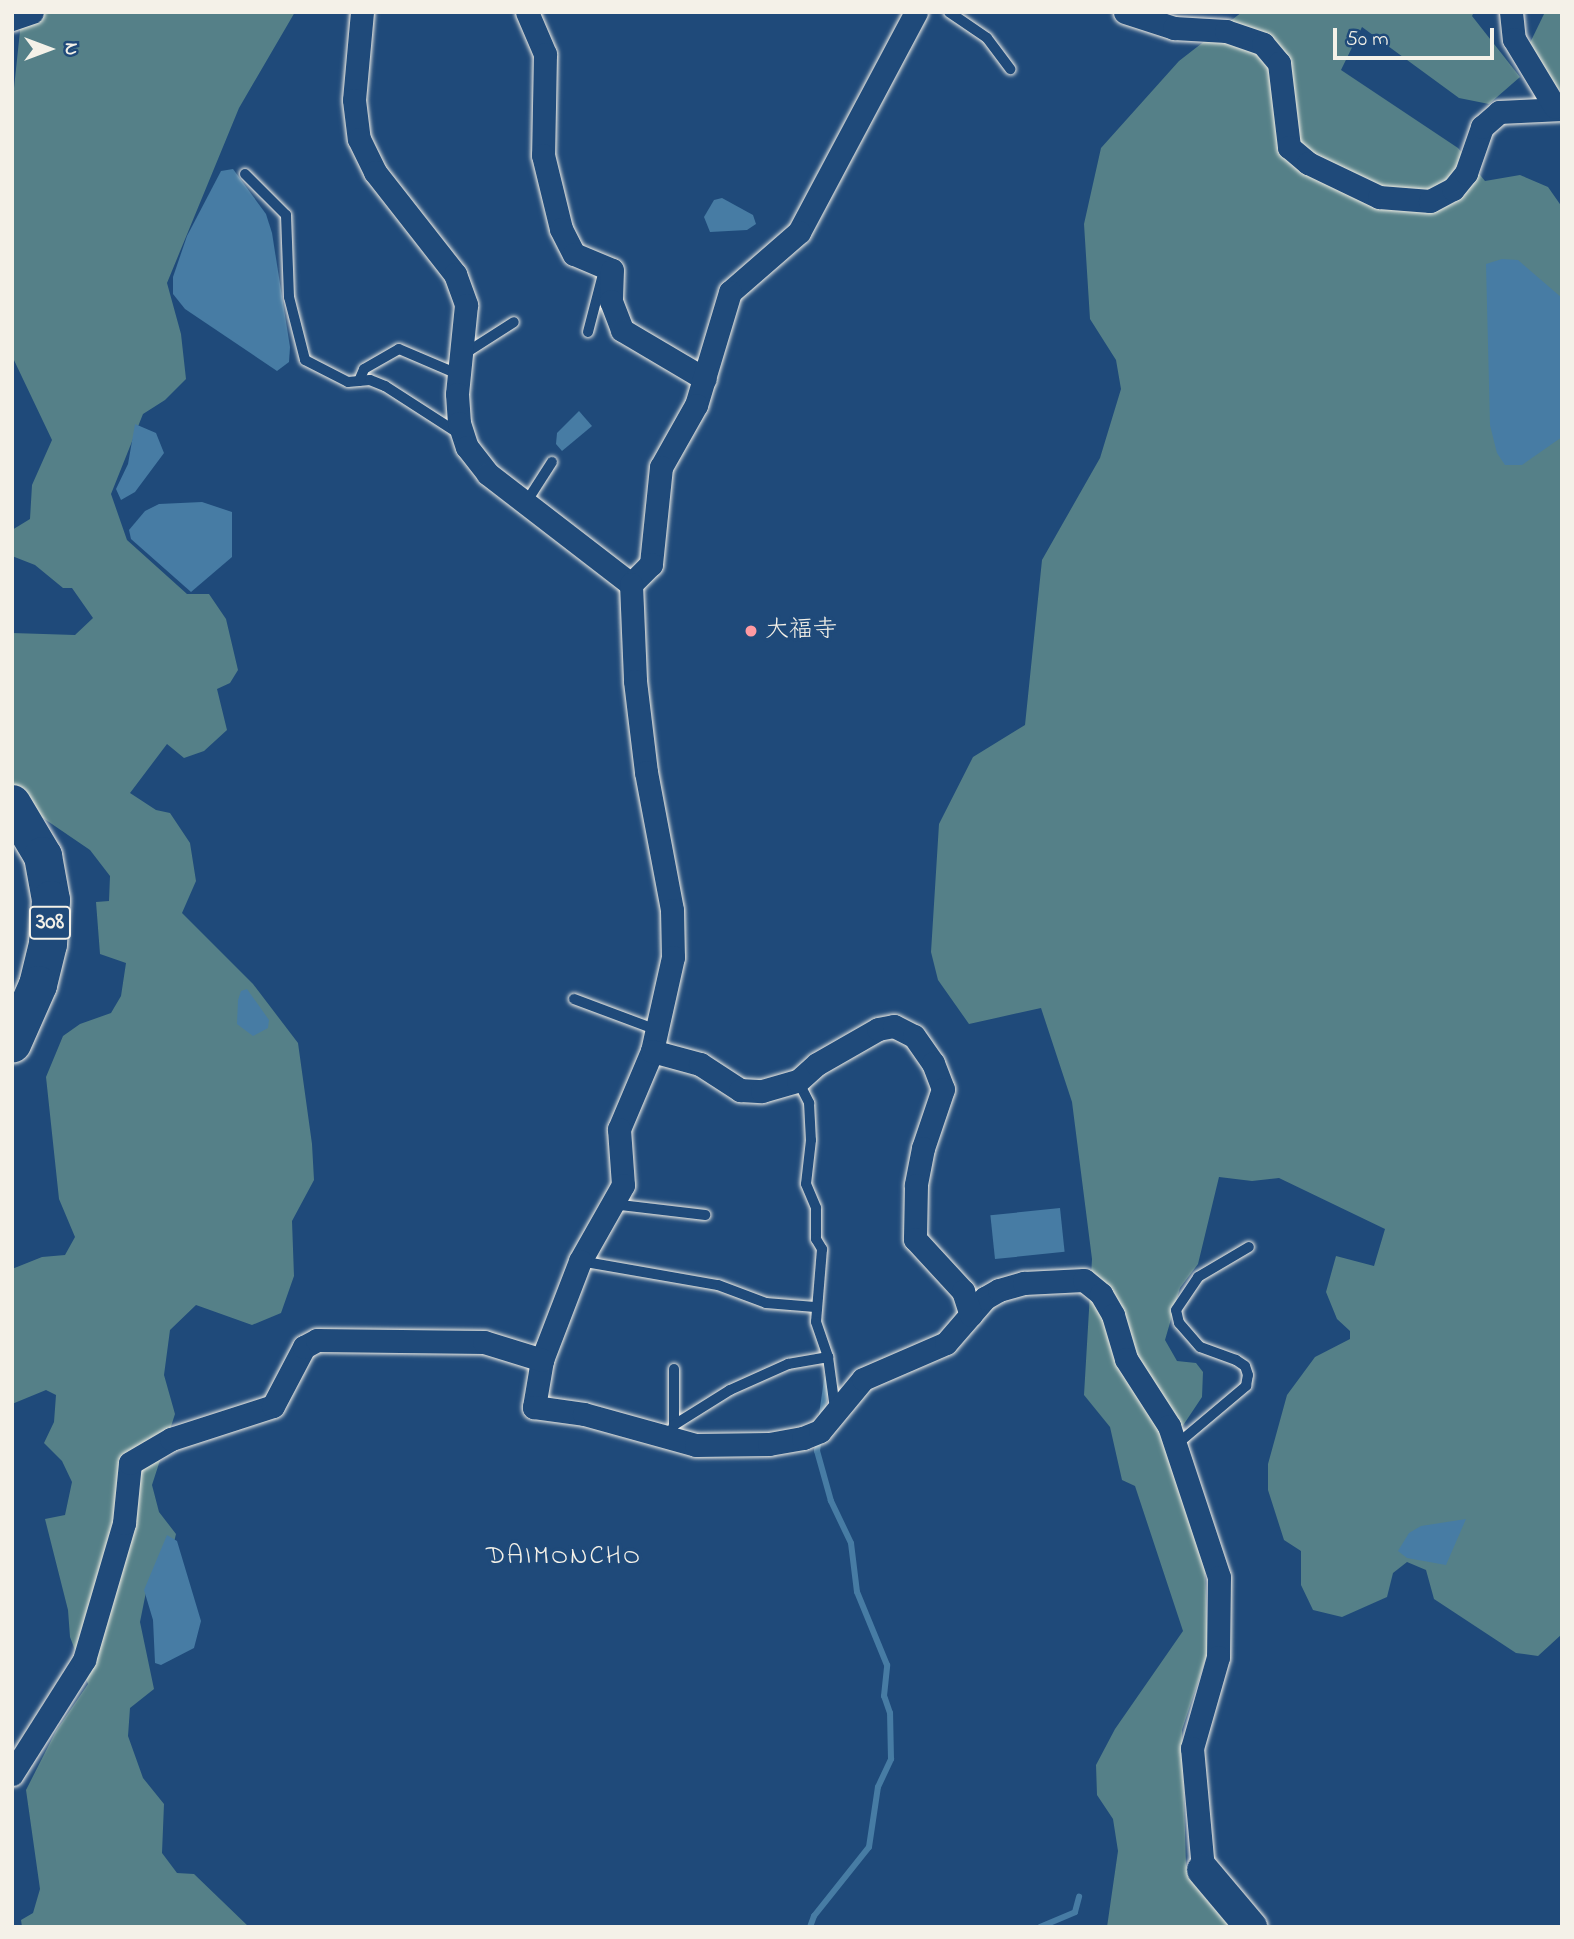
<!DOCTYPE html>
<meta charset="utf-8">
<style>
body{margin:0}
#map{position:relative;width:1574px;height:1939px;overflow:hidden;background:#1f4a7a;font-family:"Indie Flower","Klee One",sans-serif}
div>[style]{position:absolute}
[style*='--x']{left:calc(var(--x)*1px);top:calc(var(--y)*1px);width:calc(var(--w)*1px);rotate:calc(var(--a)*1deg)}
.green>*{inset:0;background:#558088}
.water>*{inset:0;background:#477ca4;transform-origin:0 0}
.stream>*{height:6px;margin:-3px;padding:0 3px;transform-origin:3px;border-radius:3px;background:#477ca4}
.roads{filter:drop-shadow(0 0 2px #f4f1e8) drop-shadow(0 0 2px #f4f1e8)}
.lane>*{height:10px;margin:-5px;padding:0 5px;transform-origin:5px;border-radius:5px;background:#1f4a7a}
.street>*{height:23px;margin:-11.5px;padding:0 11.5px;transform-origin:11.5px;border-radius:11.5px;background:#1f4a7a}
.secondary>*{height:32px;margin:-16px;padding:0 16px;transform-origin:16px;border-radius:16px;background:#1f4a7a}
.highway>*{height:38px;margin:-19px;padding:0 19px;transform-origin:19px;border-radius:19px;background:#1f4a7a}
.dots>*{width:19px;height:19px;translate:-50% -50%;box-sizing:border-box;border:4px solid #1f4a7a;border-radius:50%}
span{translate:-50% -50%;white-space:nowrap;text-align:center;line-height:1.15;-webkit-text-stroke:7px #1f4a7a;paint-order:stroke}
.shield-label span{padding:2px 5px;background:#1f4a7a;border:2px solid;border-radius:5px;-webkit-text-stroke-width:0}
.shield-label{font-size:23px;color:#f4f1e8;font-weight:700}
.poi-label{font-size:24px;color:#f4f1e8}
.left{translate:0 -50%;text-align:left}
.neighbourhood-label{font-size:26px;color:#f4f1e8;letter-spacing:2px}
.frame{position:absolute;inset:0;border:14px solid #f4f1e8;pointer-events:none}
.north{position:absolute;left:14px;top:14px;width:70px;height:70px;-webkit-text-stroke:5px #1f4a7a;paint-order:stroke;rotate:90deg;font-size:19px;font-weight:700;line-height:28px;text-align:center;color:#f4f1e8}
.north::after{content:'';display:block;margin:auto;width:24px;height:32px;background:#f4f1e8;clip-path:polygon(50% 0,100% 100%,50% 72%,0 100%)}
.scale{position:absolute;left:1333px;top:28px;width:161px;height:32px;box-sizing:border-box;border:4px solid #f4f1e8;border-top:0;padding-left:9px;font-size:21px;line-height:24px;white-space:nowrap;color:#f4f1e8;-webkit-text-stroke:5px #1f4a7a;paint-order:stroke}
</style>
<div id="map">
<div class="green">
<div style="clip-path:polygon(22px 12px,295px 12px,239px 108px,167px 283px,181px 334px,186px 379px,165px 400px,143px 414px,111px 494px,127px 540px,187px 594px,209px 594px,226px 619px,238px 670px,230px 683px,217px 689px,227px 730px,204px 751px,184px 758px,167px 744px,130px 793px,156px 810px,170px 813px,190px 843px,196px 881px,182px 913px,253px 984px,298px 1043px,312px 1144px,314px 1180px,292px 1221px,294px 1276px,281px 1313px,252px 1325px,196px 1305px,170px 1330px,164px 1375px,175px 1414px,152px 1485px,159px 1512px,176px 1534px,165px 1580px,147px 1587px,140px 1622px,154px 1689px,130px 1708px,128px 1736px,143px 1778px,164px 1804px,162px 1853px,177px 1873px,194px 1874px,249px 1927px,22px 1927px,21px 1920px,33px 1913px,40px 1889px,26px 1790px,56px 1731px,88px 1684px,70px 1637px,68px 1610px,45px 1519px,65px 1515px,72px 1482px,62px 1461px,44px 1443px,54px 1422px,56px 1395px,46px 1390px,12px 1404px,12px 1269px,42px 1257px,65px 1255px,75px 1237px,59px 1199px,46px 1077px,63px 1036px,80px 1024px,111px 1013px,121px 996px,126px 963px,100px 954px,96px 902px,109px 901px,110px 876px,90px 850px,24px 805px,12px 791px,12px 633px,75px 635px,93px 618px,72px 588px,63px 588px,35px 565px,12px 556px,12px 530px,30px 519px,32px 485px,52px 440px,12px 356px,12px 107px)"></div>
<div style="clip-path:polygon(1242px 12px,1474px 12px,1472px 16px,1520px 77px,1489px 104px,1459px 98px,1362px 27px,1341px 70px,1458px 148px,1485px 181px,1520px 175px,1548px 187px,1562px 207px,1562px 1634px,1538px 1656px,1516px 1653px,1434px 1599px,1426px 1570px,1407px 1562px,1393px 1573px,1387px 1597px,1342px 1617px,1313px 1610px,1301px 1585px,1301px 1551px,1284px 1540px,1268px 1490px,1268px 1464px,1287px 1395px,1315px 1357px,1350px 1339px,1350px 1331px,1337px 1319px,1326px 1292px,1336px 1256px,1374px 1266px,1385px 1229px,1279px 1178px,1252px 1181px,1219px 1177px,1198px 1264px,1180px 1288px,1165px 1340px,1177px 1361px,1196px 1363px,1203px 1372px,1202px 1397px,1166px 1451px,1205px 1568px,1208px 1652px,1182px 1730px,1186px 1865px,1229px 1922px,1228px 1927px,1107px 1927px,1118px 1851px,1113px 1819px,1097px 1795px,1096px 1765px,1115px 1729px,1183px 1631px,1135px 1486px,1122px 1480px,1110px 1427px,1084px 1395px,1092px 1259px,1072px 1102px,1041px 1008px,969px 1024px,938px 980px,931px 952px,939px 824px,973px 757px,1025px 725px,1042px 560px,1100px 458px,1121px 389px,1116px 360px,1090px 319px,1084px 224px,1101px 148px,1179px 61px)"></div>
<div style="clip-path:polygon(1545px 12px,1562px 12px,1562px 93px,1536px 66px,1528px 47px)"></div>
</div>
<div class="water">
<div style="clip-path:polygon(233px 169px,266px 214px,272px 233px,290px 347px,289px 362px,277px 371px,185px 309px,173px 294px,173px 277px,187px 236px,221px 171px)"></div>
<div style="clip-path:polygon(722px 198px,753px 215px,756px 224px,747px 230px,710px 232px,704px 217px,714px 200px)"></div>
<div style="clip-path:polygon(1502px 259px,1518px 260px,1562px 298px,1562px 437px,1522px 465px,1505px 465px,1497px 453px,1490px 425px,1486px 264px)"></div>
<div style="clip-path:polygon(579px 411px,592px 426px,562px 451px,556px 444px,557px 433px)"></div>
<div style="clip-path:polygon(135px 424px,156px 433px,164px 453px,135px 492px,121px 500px,116px 489px,128px 464px)"></div>
<div style="clip-path:polygon(202px 502px,232px 512px,232px 557px,191px 592px,131px 539px,129px 530px,145px 511px,159px 504px)"></div>
<div style="clip-path:polygon(247px 989px,269px 1020px,268px 1028px,253px 1036px,237px 1024px,238px 1000px,241px 991px)"></div>
<div style="left:1060px;top:1208px;width:44px;height:70px;rotate:84deg"></div>
<div style="clip-path:polygon(1466px 1519px,1446px 1565px,1407px 1558px,1398px 1551px,1409px 1533px,1421px 1526px)"></div>
<div style="clip-path:polygon(167px 1535px,177px 1541px,201px 1621px,194px 1648px,161px 1665px,155px 1663px,153px 1620px,144px 1590px)"></div>
</div>
<div class="stream">
<div style="--x:822;--y:1415;--w:37;--a:-82"></div>
<div style="--x:810;--y:1927;--w:12;--a:-70"></div>
<div style="--x:814;--y:1916;--w:88;--a:-51.4"></div>
<div style="--x:869;--y:1847;--w:61;--a:-81.5"></div>
<div style="--x:878;--y:1787;--w:31;--a:-65"></div>
<div style="--x:891;--y:1759;--w:46;--a:-91.2"></div>
<div style="--x:890;--y:1713;--w:18;--a:-109"></div>
<div style="--x:884;--y:1696;--w:31;--a:-84"></div>
<div style="--x:887;--y:1665;--w:79;--a:-112.3"></div>
<div style="--x:857;--y:1592;--w:49;--a:-97"></div>
<div style="--x:851;--y:1543;--w:47;--a:-115.5"></div>
<div style="--x:831;--y:1501;--w:52;--a:-105.6"></div>
<div style="--x:817;--y:1451;--w:14;--a:-82"></div>
<div style="--x:1040;--y:1927;--w:38;--a:-23"></div>
<div style="--x:1075;--y:1912;--w:16;--a:-75"></div>
</div>
<div class="roads">
<div class="lane">
<div style="--x:949;--y:12;--w:46;--a:34.4"></div>
<div style="--x:987;--y:38;--w:39;--a:53"></div>
<div style="--x:245;--y:174;--w:58;--a:45"></div>
<div style="--x:286;--y:215;--w:82;--a:87.9"></div>
<div style="--x:289;--y:297;--w:65;--a:75.7"></div>
<div style="--x:305;--y:360;--w:48;--a:27.1"></div>
<div style="--x:348;--y:382;--w:22;--a:-5"></div>
<div style="--x:370;--y:380;--w:16;--a:22"></div>
<div style="--x:385;--y:386;--w:90;--a:32.8"></div>
<div style="--x:588;--y:332;--w:60;--a:-75.5"></div>
<div style="--x:464;--y:354;--w:59;--a:-32.6"></div>
<div style="--x:359;--y:381;--w:13;--a:-67"></div>
<div style="--x:364;--y:369;--w:40;--a:-29.7"></div>
<div style="--x:399;--y:349;--w:66;--a:23.1"></div>
<div style="--x:525;--y:504;--w:50;--a:-57.3"></div>
<div style="--x:574;--y:999;--w:89;--a:20.5"></div>
<div style="--x:798;--y:1081;--w:25;--a:63"></div>
<div style="--x:809;--y:1103;--w:37;--a:87"></div>
<div style="--x:811;--y:1140;--w:44;--a:96.5"></div>
<div style="--x:806;--y:1184;--w:26;--a:67"></div>
<div style="--x:816;--y:1208;--w:31;--a:90"></div>
<div style="--x:816;--y:1239;--w:12;--a:59"></div>
<div style="--x:822;--y:1249;--w:73;--a:94.7"></div>
<div style="--x:816;--y:1322;--w:37;--a:71"></div>
<div style="--x:828;--y:1357;--w:52;--a:82.3"></div>
<div style="--x:612;--y:1204;--w:94;--a:6.7"></div>
<div style="--x:580;--y:1261;--w:140;--a:9.9"></div>
<div style="--x:718;--y:1285;--w:51;--a:20.6"></div>
<div style="--x:766;--y:1303;--w:49;--a:4.7"></div>
<div style="--x:674;--y:1425;--w:56;--a:-90"></div>
<div style="--x:669;--y:1438;--w:14;--a:-69"></div>
<div style="--x:674;--y:1425;--w:66;--a:-32"></div>
<div style="--x:730;--y:1390;--w:64;--a:-24.1"></div>
<div style="--x:788;--y:1364;--w:41;--a:-9.9"></div>
<div style="--x:1176;--y:1445;--w:92;--a:-40.1"></div>
<div style="--x:1246;--y:1386;--w:11;--a:-80"></div>
<div style="--x:1248;--y:1375;--w:9;--a:-108"></div>
<div style="--x:1245;--y:1366;--w:11;--a:-146"></div>
<div style="--x:1236;--y:1360;--w:38;--a:-160"></div>
<div style="--x:1200;--y:1347;--w:32;--a:-131"></div>
<div style="--x:1179;--y:1323;--w:13;--a:-103"></div>
<div style="--x:1176;--y:1310;--w:40;--a:-56"></div>
<div style="--x:1198;--y:1277;--w:59;--a:-30.5"></div>
</div>
<div class="street">
<div style="--x:362;--y:12;--w:88;--a:95.2"></div>
<div style="--x:354;--y:100;--w:39;--a:83"></div>
<div style="--x:359;--y:139;--w:37;--a:64"></div>
<div style="--x:375;--y:172;--w:130;--a:51.9"></div>
<div style="--x:455;--y:274;--w:33;--a:70"></div>
<div style="--x:466;--y:305;--w:89;--a:95.8"></div>
<div style="--x:457;--y:394;--w:29;--a:86"></div>
<div style="--x:459;--y:423;--w:25;--a:72"></div>
<div style="--x:467;--y:447;--w:34;--a:52"></div>
<div style="--x:488;--y:474;--w:180;--a:37.6"></div>
<div style="--x:527;--y:12;--w:46;--a:66.8"></div>
<div style="--x:545;--y:54;--w:101;--a:91.1"></div>
<div style="--x:543;--y:155;--w:76;--a:76.3"></div>
<div style="--x:561;--y:229;--w:28;--a:63"></div>
<div style="--x:574;--y:254;--w:41;--a:22.8"></div>
<div style="--x:612;--y:270;--w:31;--a:92"></div>
<div style="--x:611;--y:301;--w:31;--a:69"></div>
<div style="--x:622;--y:330;--w:96;--a:30.6"></div>
<div style="--x:916;--y:12;--w:249;--a:118"></div>
<div style="--x:799;--y:232;--w:91;--a:139"></div>
<div style="--x:730;--y:292;--w:118;--a:106.7"></div>
<div style="--x:696;--y:405;--w:71;--a:119.4"></div>
<div style="--x:661;--y:467;--w:98;--a:95.9"></div>
<div style="--x:651;--y:564;--w:28;--a:135"></div>
<div style="--x:631;--y:584;--w:97;--a:87.6"></div>
<div style="--x:635;--y:681;--w:92;--a:83.1"></div>
<div style="--x:646;--y:772;--w:140;--a:79.3"></div>
<div style="--x:672;--y:910;--w:47;--a:88.8"></div>
<div style="--x:673;--y:957;--w:96;--a:102.6"></div>
<div style="--x:652;--y:1051;--w:85;--a:112.9"></div>
<div style="--x:619;--y:1129;--w:56;--a:85.9"></div>
<div style="--x:623;--y:1185;--w:87;--a:119.5"></div>
<div style="--x:580;--y:1261;--w:106;--a:111"></div>
<div style="--x:542;--y:1360;--w:48;--a:99.7"></div>
<div style="--x:534;--y:1407;--w:50;--a:8"></div>
<div style="--x:584;--y:1414;--w:116;--a:15.5"></div>
<div style="--x:696;--y:1445;--w:73;--a:-0.8"></div>
<div style="--x:769;--y:1444;--w:35;--a:-10"></div>
<div style="--x:803;--y:1438;--w:18;--a:-22"></div>
<div style="--x:820;--y:1431;--w:67;--a:-50.4"></div>
<div style="--x:863;--y:1379;--w:90;--a:-23.4"></div>
<div style="--x:946;--y:1343;--w:60;--a:-49.1"></div>
<div style="--x:985;--y:1298;--w:16;--a:-30"></div>
<div style="--x:999;--y:1290;--w:26;--a:-16"></div>
<div style="--x:1024;--y:1283;--w:60;--a:-2.9"></div>
<div style="--x:1084;--y:1280;--w:22;--a:39"></div>
<div style="--x:1101;--y:1294;--w:24;--a:60"></div>
<div style="--x:1113;--y:1315;--w:46;--a:73.5"></div>
<div style="--x:1126;--y:1359;--w:80;--a:57.3"></div>
<div style="--x:1169;--y:1426;--w:159;--a:71.7"></div>
<div style="--x:1219;--y:1577;--w:80;--a:90.7"></div>
<div style="--x:1218;--y:1657;--w:95;--a:105.9"></div>
<div style="--x:1192;--y:1748;--w:122;--a:84.8"></div>
<div style="--x:1125;--y:12;--w:52;--a:18.1"></div>
<div style="--x:1174;--y:28;--w:52;--a:3.3"></div>
<div style="--x:1226;--y:31;--w:39;--a:19"></div>
<div style="--x:1263;--y:44;--w:25;--a:50"></div>
<div style="--x:1279;--y:63;--w:85;--a:83.2"></div>
<div style="--x:1289;--y:147;--w:25;--a:40"></div>
<div style="--x:1308;--y:163;--w:79;--a:25.6"></div>
<div style="--x:1379;--y:197;--w:51;--a:4.5"></div>
<div style="--x:1430;--y:201;--w:26;--a:-28"></div>
<div style="--x:1453;--y:189;--w:21;--a:-51"></div>
<div style="--x:1466;--y:173;--w:49;--a:-70.8"></div>
<div style="--x:1482;--y:127;--w:23;--a:-41"></div>
<div style="--x:1499;--y:112;--w:63;--a:-2.7"></div>
<div style="--x:1511;--y:12;--w:27;--a:84"></div>
<div style="--x:1514;--y:39;--w:79;--a:58.9"></div>
<div style="--x:12;--y:19;--w:21;--a:-19"></div>
<div style="--x:652;--y:1051;--w:50;--a:15.2"></div>
<div style="--x:700;--y:1064;--w:48;--a:33"></div>
<div style="--x:740;--y:1090;--w:22;--a:3"></div>
<div style="--x:762;--y:1091;--w:37;--a:-16"></div>
<div style="--x:798;--y:1081;--w:25;--a:-42"></div>
<div style="--x:817;--y:1064;--w:70;--a:-29.8"></div>
<div style="--x:878;--y:1029;--w:16;--a:-11"></div>
<div style="--x:894;--y:1026;--w:22;--a:27"></div>
<div style="--x:914;--y:1036;--w:33;--a:55"></div>
<div style="--x:933;--y:1063;--w:28;--a:69"></div>
<div style="--x:943;--y:1089;--w:62;--a:108.7"></div>
<div style="--x:923;--y:1148;--w:38;--a:101"></div>
<div style="--x:916;--y:1185;--w:54;--a:91.1"></div>
<div style="--x:915;--y:1239;--w:71;--a:47.3"></div>
<div style="--x:963;--y:1291;--w:25;--a:72"></div>
<div style="--x:12;--y:1774;--w:135;--a:-57.7"></div>
<div style="--x:84;--y:1660;--w:143;--a:-73.7"></div>
<div style="--x:124;--y:1523;--w:60;--a:-84.3"></div>
<div style="--x:130;--y:1463;--w:48;--a:-30.3"></div>
<div style="--x:171;--y:1439;--w:107;--a:-17.9"></div>
<div style="--x:273;--y:1406;--w:67;--a:-62.3"></div>
<div style="--x:304;--y:1347;--w:15;--a:-28"></div>
<div style="--x:317;--y:1340;--w:167;--a:0.7"></div>
<div style="--x:484;--y:1342;--w:61;--a:17.2"></div>
</div>
<div class="secondary">
<div style="--x:1203;--y:1870;--w:75;--a:49.9"></div>
</div>
<div class="highway">
<div style="--x:12;--y:804;--w:61;--a:59.2"></div>
<div style="--x:43;--y:856;--w:45;--a:79.7"></div>
<div style="--x:51;--y:900;--w:44;--a:93.9"></div>
<div style="--x:48;--y:944;--w:42;--a:103.7"></div>
<div style="--x:38;--y:985;--w:64;--a:113.8"></div>
</div>
</div>
<div class="dots">
<div style="left:751px;top:631px;background:#ff9aa2"></div>
</div>
<div class="shield-label">
<span style="left:50px;top:923px">308</span>
</div>
<div class="poi-label">
<span class="left" style="left:765px;top:631px">大福寺</span>
</div>
<div class="neighbourhood-label">
<span style="left:564px;top:1558px">DAIMONCHO</span>
</div>
<div class="frame"></div>
<div class="north">N</div>
<div class="scale">50 m</div>
</div>
